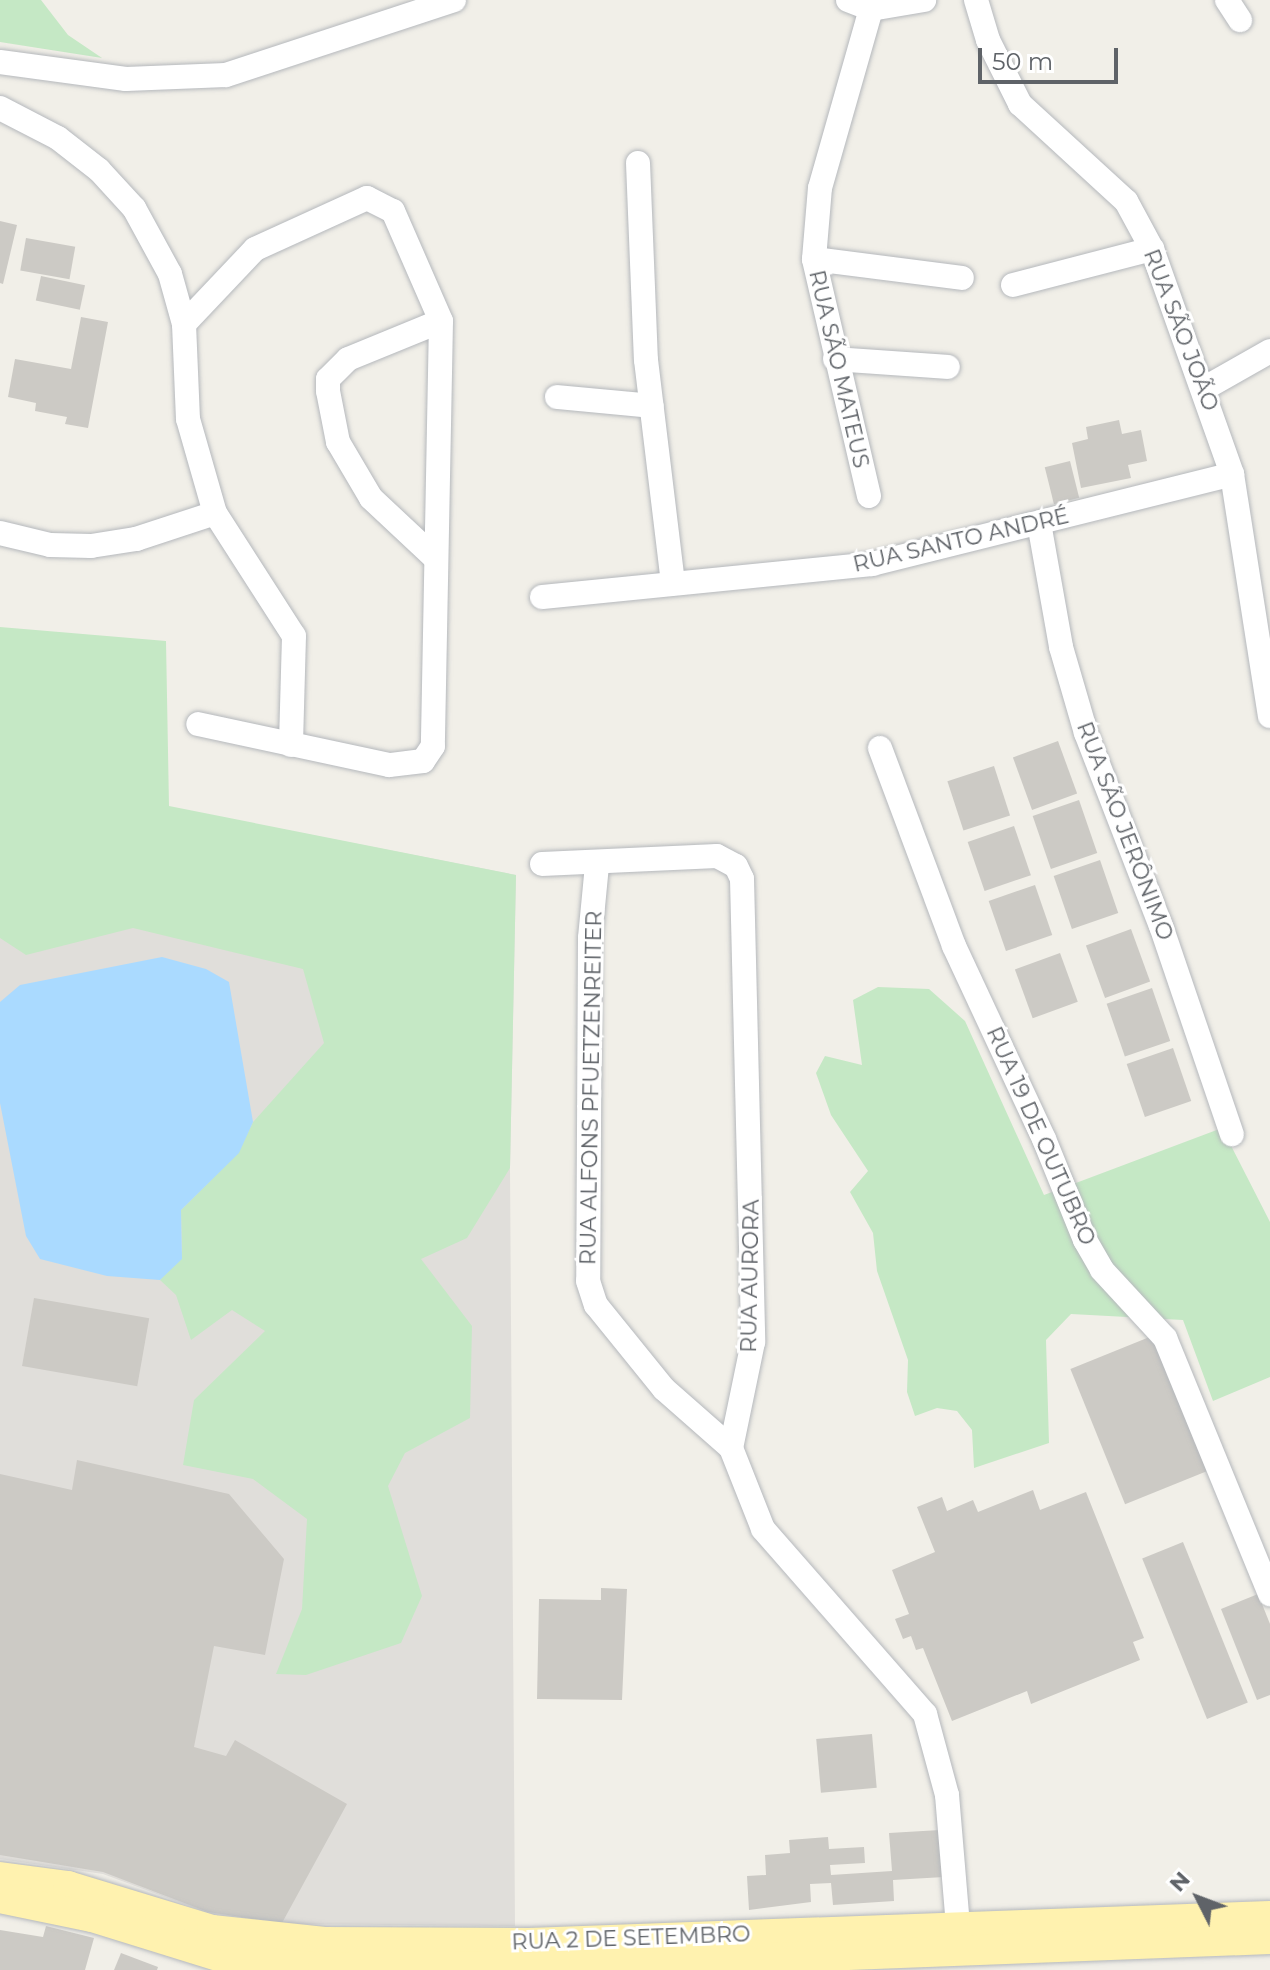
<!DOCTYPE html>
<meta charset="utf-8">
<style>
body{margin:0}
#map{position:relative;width:1270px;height:1970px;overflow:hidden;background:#f1efe8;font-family:Montserrat,sans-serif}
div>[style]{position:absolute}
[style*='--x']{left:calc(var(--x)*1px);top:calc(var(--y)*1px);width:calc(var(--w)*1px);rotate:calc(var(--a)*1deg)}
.industrial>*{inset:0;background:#e0deda}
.green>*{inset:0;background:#c5e8c5}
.water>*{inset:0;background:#aadaff}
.building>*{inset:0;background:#cccac5;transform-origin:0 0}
.roads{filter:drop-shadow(0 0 2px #b5b8bc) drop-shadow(0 0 2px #b5b8bc)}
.minor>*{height:24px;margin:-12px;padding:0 12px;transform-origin:12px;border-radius:12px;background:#fff}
.major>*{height:30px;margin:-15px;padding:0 15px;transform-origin:15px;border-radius:15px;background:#fff2af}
span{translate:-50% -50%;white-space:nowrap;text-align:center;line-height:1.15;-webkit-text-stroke:6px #fff;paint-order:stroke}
.street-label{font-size:22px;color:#5f6368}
.north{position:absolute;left:1158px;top:1858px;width:80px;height:80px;-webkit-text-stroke:6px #fff;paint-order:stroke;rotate:312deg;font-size:22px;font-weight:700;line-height:32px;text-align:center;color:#5f6368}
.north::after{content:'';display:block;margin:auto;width:28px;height:36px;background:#5f6368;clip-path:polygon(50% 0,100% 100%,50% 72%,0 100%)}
.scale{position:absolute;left:978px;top:48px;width:140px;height:36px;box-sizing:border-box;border:4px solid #5f6368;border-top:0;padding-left:10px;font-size:24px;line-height:28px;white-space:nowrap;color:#5f6368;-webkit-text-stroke:6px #fff;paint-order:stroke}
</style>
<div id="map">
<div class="industrial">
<div style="clip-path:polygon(0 774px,516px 875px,510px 1168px,515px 1926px,286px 1924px,208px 1913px,103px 1874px,0 1859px)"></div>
</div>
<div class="green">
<div style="clip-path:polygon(0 0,41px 0,68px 35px,102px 58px,0 42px)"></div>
<div style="clip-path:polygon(0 627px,166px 641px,169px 806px,516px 875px,510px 1168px,467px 1238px,421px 1259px,472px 1326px,470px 1418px,405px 1453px,388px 1486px,422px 1596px,401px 1643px,306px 1675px,276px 1674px,302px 1609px,307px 1519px,253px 1479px,183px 1465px,194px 1400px,265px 1331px,232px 1310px,191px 1340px,176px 1295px,160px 1280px,182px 1252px,181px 1210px,238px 1153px,253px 1122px,324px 1043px,303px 969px,133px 928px,26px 955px,0 938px)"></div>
<div style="clip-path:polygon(878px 987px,929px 989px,965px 1021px,1044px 1195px,1222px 1128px,1270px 1222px,1270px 1377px,1213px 1401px,1183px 1320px,1071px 1314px,1046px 1340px,1049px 1443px,974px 1468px,972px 1430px,957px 1411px,937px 1408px,915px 1416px,907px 1392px,908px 1360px,877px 1271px,873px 1233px,850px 1192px,868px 1171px,831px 1115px,816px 1073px,825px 1056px,862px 1065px,853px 1000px)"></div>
</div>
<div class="water">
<div style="clip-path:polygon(162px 957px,206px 969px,229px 982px,253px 1122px,239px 1153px,181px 1210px,182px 1259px,160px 1280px,107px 1276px,40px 1259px,26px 1236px,0 1103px,0 1002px,20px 985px)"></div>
</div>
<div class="building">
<div style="clip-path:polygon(0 221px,17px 225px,3px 284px,0 283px)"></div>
<div style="left:26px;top:238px;width:50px;height:33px;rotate:10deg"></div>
<div style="left:41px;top:276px;width:45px;height:25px;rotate:12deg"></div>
<div style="clip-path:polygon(81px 317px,108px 322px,88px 428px,65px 424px,67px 417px,35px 411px,36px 403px,8px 397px,15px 359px,71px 369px)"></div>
<div style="clip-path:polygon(1119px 420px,1122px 434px,1141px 430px,1147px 461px,1128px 465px,1131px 478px,1081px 488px,1072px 443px,1088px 439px,1086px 427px)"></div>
<div style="left:1070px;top:461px;width:38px;height:26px;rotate:76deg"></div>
<div style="left:1058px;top:741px;width:56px;height:48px;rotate:70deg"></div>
<div style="left:994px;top:766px;width:52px;height:49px;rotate:72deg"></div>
<div style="left:1079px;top:800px;width:56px;height:49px;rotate:71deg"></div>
<div style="left:1014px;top:826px;width:52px;height:49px;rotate:71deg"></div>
<div style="left:1100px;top:860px;width:56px;height:49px;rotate:71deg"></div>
<div style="left:1035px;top:885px;width:53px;height:49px;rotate:71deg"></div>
<div style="left:1131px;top:929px;width:56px;height:48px;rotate:70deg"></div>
<div style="left:1060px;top:953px;width:52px;height:48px;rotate:70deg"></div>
<div style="left:1152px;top:988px;width:56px;height:48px;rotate:71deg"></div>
<div style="left:1173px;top:1048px;width:56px;height:49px;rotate:71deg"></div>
<div style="left:34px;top:1298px;width:117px;height:69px;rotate:10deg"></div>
<div style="left:1152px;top:1336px;width:146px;height:88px;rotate:68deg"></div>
<div style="clip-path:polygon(77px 1460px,229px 1494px,284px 1559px,265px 1655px,214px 1646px,194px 1747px,226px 1756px,235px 1740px,347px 1804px,282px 1923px,208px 1912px,103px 1872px,0 1855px,0 1474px,72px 1490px)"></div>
<div style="clip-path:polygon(1033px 1490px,1040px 1510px,1086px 1492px,1144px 1638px,1133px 1642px,1140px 1660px,1031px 1704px,1027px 1691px,952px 1721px,923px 1648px,916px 1650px,911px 1636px,903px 1639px,895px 1619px,909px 1614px,892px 1570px,935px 1552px,917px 1507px,942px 1497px,947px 1511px,973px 1500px,978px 1512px)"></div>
<div style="left:1183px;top:1542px;width:173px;height:44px;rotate:68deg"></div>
<div style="clip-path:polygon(601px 1588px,627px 1589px,622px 1700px,537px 1699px,539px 1599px,601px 1600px)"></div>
<div style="clip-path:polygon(1258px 1594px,1270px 1624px,1270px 1695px,1257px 1700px,1221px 1609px)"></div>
<div style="left:872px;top:1734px;width:54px;height:56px;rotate:85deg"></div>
<div style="clip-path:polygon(940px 1830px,944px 1877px,893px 1880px,894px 1901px,833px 1905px,831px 1883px,810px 1884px,811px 1902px,749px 1910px,747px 1876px,766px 1875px,765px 1855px,790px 1853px,789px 1840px,828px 1837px,829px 1849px,864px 1847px,865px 1863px,830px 1865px,831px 1875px,892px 1871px,889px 1833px)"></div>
<div style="clip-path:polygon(46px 1926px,94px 1938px,85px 1970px,0 1970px,0 1930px,43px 1937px)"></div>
<div style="clip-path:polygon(121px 1953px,158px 1967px,157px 1970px,114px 1970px)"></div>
</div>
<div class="roads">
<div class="minor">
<div style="--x:848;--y:0;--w:25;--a:21"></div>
<div style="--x:871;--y:9;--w:54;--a:-9.6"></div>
<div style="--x:976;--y:0;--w:42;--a:73.3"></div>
<div style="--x:988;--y:40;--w:72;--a:63.4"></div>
<div style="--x:1020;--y:104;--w:144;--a:42.5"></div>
<div style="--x:1126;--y:201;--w:55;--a:61.6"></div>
<div style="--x:1152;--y:249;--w:239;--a:70.4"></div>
<div style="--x:1232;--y:474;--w:245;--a:81.1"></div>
<div style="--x:1227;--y:0;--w:24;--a:57"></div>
<div style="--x:0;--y:62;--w:127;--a:7.7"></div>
<div style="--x:126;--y:79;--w:100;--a:-2.3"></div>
<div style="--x:226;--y:75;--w:240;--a:-18.2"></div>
<div style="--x:0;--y:108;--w:65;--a:27.3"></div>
<div style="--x:58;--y:138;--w:52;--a:38"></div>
<div style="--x:99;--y:170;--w:52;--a:47.4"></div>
<div style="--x:134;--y:208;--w:75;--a:61.4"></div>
<div style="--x:170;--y:274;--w:52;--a:74.4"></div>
<div style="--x:184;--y:324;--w:95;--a:87.6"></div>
<div style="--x:188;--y:419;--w:98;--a:74"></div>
<div style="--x:215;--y:513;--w:146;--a:57.3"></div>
<div style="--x:294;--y:636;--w:109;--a:91.6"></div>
<div style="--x:638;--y:163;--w:197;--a:87.7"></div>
<div style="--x:646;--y:360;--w:225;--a:83.1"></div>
<div style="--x:814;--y:259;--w:149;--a:7.3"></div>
<div style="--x:1013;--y:285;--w:144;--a:-14.5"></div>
<div style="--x:184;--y:324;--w:103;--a:-46.6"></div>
<div style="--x:255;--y:249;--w:123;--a:-24.5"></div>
<div style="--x:367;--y:198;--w:29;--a:27"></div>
<div style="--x:393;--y:211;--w:120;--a:66.4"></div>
<div style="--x:441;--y:321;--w:425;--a:91.1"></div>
<div style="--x:433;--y:746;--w:18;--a:124"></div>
<div style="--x:423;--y:761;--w:34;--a:173"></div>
<div style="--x:389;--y:765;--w:195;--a:-167.9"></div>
<div style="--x:835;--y:359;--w:113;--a:4"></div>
<div style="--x:1205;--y:388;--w:75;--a:-29.6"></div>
<div style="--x:557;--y:397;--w:95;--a:5.4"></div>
<div style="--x:869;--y:496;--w:243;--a:-103.1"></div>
<div style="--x:814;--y:259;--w:71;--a:-85.2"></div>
<div style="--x:820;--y:188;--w:186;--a:-74.1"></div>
<div style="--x:1039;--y:523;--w:126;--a:79.9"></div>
<div style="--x:1061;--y:647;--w:90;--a:73.8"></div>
<div style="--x:1086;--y:733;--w:207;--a:68.8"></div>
<div style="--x:1161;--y:926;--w:220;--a:71.2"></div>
<div style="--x:0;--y:533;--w:51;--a:13.5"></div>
<div style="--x:50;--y:545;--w:41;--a:1.4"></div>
<div style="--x:91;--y:546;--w:46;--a:-8.8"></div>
<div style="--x:136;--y:539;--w:83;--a:-18.2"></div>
<div style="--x:434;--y:557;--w:86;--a:-136.9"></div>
<div style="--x:371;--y:498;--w:65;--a:-120.5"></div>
<div style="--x:338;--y:442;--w:52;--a:-101.1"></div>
<div style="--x:328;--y:391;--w:12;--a:-90"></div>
<div style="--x:328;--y:379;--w:28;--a:-45"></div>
<div style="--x:348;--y:359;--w:100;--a:-22.2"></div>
<div style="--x:542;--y:597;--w:332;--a:-5.7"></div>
<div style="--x:872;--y:564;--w:371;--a:-14"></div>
<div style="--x:880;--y:748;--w:211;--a:69.5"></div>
<div style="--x:954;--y:946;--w:213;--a:65"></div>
<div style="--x:1044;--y:1139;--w:109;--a:67.9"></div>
<div style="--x:1085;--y:1240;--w:34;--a:60"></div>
<div style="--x:1102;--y:1270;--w:93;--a:47.2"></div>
<div style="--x:1165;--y:1338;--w:277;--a:67.7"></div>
<div style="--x:542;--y:864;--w:175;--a:-2.6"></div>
<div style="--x:717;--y:856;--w:21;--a:28"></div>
<div style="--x:736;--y:866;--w:14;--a:65"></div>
<div style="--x:742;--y:879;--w:463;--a:88.6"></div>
<div style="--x:753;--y:1342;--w:108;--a:101.7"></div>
<div style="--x:731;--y:1448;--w:87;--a:68.4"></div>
<div style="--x:763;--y:1529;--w:246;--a:48.8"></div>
<div style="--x:925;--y:1714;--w:84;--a:74.8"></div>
<div style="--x:947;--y:1795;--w:130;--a:85.2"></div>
<div style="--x:597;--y:865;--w:73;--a:95.5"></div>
<div style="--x:590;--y:938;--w:343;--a:90.3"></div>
<div style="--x:588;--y:1281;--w:25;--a:72"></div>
<div style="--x:596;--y:1305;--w:108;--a:51"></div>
<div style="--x:664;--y:1389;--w:89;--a:41.4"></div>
</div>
<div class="major">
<div style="--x:0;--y:1877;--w:69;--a:7.5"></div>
<div style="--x:68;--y:1886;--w:151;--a:17"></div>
<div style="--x:212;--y:1930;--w:113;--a:6.1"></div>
<div style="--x:324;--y:1942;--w:205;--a:0.3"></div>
<div style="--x:529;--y:1943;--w:741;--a:-2.09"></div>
<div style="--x:0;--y:1898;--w:94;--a:11.7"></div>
<div style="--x:92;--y:1917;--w:145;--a:17.2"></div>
<div style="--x:231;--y:1960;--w:92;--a:5"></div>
<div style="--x:323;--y:1968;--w:261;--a:-0.7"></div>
<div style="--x:584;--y:1965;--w:686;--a:-2.17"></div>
</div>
</div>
<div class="street-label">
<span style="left:1181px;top:330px;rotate:69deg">RUA SÃO JOÃO</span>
<span style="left:839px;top:369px;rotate:77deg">RUA SÃO MATEUS</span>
<span style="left:961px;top:540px;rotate:-13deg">RUA SANTO ANDRÉ</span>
<span style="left:1125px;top:831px;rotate:69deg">RUA SÃO JERÔNIMO</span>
<span style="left:591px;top:1088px;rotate:-89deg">RUA ALFONS PFUETZENREITER</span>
<span style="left:1041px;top:1136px;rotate:66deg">RUA 19 DE OUTUBRO</span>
<span style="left:750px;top:1276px;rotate:-89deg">RUA AURORA</span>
<span style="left:631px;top:1938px;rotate:-2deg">RUA 2 DE SETEMBRO</span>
</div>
<div class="north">N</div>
<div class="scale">50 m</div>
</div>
